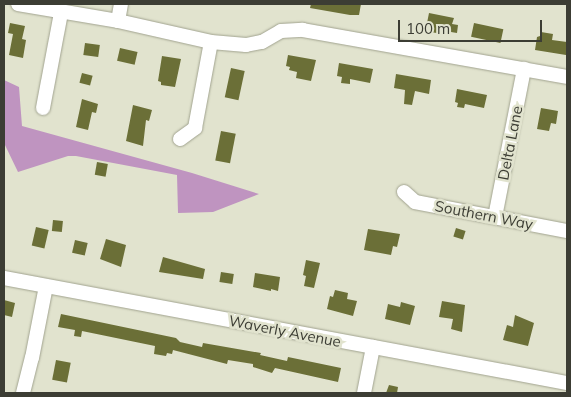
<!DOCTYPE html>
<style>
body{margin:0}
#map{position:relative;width:571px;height:397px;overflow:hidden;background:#e1e3ce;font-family:Mulish,sans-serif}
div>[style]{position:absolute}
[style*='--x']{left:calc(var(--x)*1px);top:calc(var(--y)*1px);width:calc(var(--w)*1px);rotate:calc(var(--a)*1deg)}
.forest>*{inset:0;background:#bf94c0}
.building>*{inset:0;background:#6b6f37;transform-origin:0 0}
.roads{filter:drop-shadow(0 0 1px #a1a38f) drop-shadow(0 0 1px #a1a38f)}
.minor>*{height:14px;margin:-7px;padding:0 7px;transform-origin:7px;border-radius:7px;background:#fff}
span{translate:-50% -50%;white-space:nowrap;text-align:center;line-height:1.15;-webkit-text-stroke:5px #e1e3ce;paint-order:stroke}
.street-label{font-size:15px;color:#3c3d34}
.frame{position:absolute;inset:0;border:5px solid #3c3d34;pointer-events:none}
.scale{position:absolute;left:398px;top:20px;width:144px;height:22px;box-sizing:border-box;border:2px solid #3c3d34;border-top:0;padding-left:6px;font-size:15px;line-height:18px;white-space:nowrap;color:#3c3d34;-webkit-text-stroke:4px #e1e3ce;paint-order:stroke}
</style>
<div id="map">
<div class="forest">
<div style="clip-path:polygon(4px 80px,19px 87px,22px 126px,192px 173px,259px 194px,213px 212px,178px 213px,177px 175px,76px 156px,68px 156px,18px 172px,4px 143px)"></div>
</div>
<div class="building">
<div style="clip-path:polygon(311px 4px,361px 4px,359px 15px,350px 15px,310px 8px)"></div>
<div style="clip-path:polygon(429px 13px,454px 18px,452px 24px,458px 25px,457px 33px,451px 32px,450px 35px,430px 32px,431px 24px,427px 23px)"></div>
<div style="clip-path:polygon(10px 23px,25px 26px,22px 39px,26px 40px,23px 58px,9px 55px,13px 34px,8px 33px)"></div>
<div style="left:474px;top:23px;width:30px;height:14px;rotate:12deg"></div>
<div style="clip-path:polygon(541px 32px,553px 34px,552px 40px,567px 42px,566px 55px,535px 50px,537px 37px,540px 36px)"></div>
<div style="left:85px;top:43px;width:15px;height:12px;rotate:8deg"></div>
<div style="left:120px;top:48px;width:18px;height:13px;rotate:13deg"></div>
<div style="clip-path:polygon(288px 55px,316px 60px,311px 81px,296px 78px,297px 72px,289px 70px,290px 67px,286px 66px)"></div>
<div style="clip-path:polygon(162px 56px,181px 59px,175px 87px,161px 85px,161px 82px,158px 81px)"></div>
<div style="clip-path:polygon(339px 63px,373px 69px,370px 83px,350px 79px,350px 84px,341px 83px,342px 77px,337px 76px)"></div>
<div style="left:231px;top:68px;width:14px;height:30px;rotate:12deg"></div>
<div style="left:82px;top:73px;width:11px;height:10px;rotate:15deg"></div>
<div style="clip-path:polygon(396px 74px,431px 80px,429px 94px,415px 91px,412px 105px,404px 104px,405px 90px,394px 88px)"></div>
<div style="clip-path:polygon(457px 89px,487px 95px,484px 108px,465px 104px,464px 108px,457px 107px,458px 103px,455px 102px)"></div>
<div style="clip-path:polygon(82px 99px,98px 104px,96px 113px,92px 112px,88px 130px,76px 127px)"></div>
<div style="clip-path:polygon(133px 105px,152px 110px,149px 121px,146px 120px,143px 146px,126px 141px)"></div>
<div style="clip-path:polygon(541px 108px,558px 111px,556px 124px,551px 123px,549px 131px,537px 129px)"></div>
<div style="left:221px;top:131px;width:15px;height:30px;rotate:11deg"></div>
<div style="left:97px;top:162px;width:11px;height:13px;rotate:10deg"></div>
<div style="left:53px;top:220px;width:10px;height:11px;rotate:6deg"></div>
<div style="left:36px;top:227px;width:13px;height:19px;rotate:13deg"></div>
<div style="left:456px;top:228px;width:10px;height:9px;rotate:17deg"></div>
<div style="clip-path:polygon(368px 229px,400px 234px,397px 247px,393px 246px,391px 255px,364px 250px)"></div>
<div style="clip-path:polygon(106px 239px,126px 245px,121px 267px,100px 259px)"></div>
<div style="left:75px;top:240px;width:13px;height:13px;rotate:13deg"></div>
<div style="clip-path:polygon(163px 257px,205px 269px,203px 279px,159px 272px)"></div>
<div style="clip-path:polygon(306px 260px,320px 263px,314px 288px,304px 286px,306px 276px,303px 275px)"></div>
<div style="left:221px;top:272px;width:13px;height:10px;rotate:9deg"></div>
<div style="clip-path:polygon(255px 273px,280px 277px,278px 291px,271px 289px,271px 291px,253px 287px)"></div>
<div style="clip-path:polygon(335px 290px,348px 293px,347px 299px,357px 301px,353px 316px,327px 309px,330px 296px,333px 297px)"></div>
<div style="clip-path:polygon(4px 300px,15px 303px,12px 317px,4px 315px)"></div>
<div style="clip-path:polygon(442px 301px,465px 305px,462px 332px,451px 329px,453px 319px,439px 317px)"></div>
<div style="clip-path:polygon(401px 302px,415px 306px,410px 325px,385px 319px,388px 304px,400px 307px)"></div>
<div style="clip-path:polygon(61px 314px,176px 338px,180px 342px,202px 347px,203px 343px,261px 353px,260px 355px,287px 361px,288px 357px,341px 368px,338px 382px,275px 368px,272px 373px,253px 367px,253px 364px,228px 360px,227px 364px,173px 350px,172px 354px,167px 353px,166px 356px,154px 354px,155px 346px,82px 331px,81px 337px,74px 336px,75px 330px,58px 327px)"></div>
<div style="clip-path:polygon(515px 315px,534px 323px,528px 346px,503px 340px,507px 325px,513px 327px)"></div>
<div style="left:56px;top:360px;width:15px;height:20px;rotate:11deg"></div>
<div style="clip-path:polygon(389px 385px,398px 387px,397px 393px,386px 393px)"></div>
</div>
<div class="roads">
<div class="minor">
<div style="--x:18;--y:4;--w:101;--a:9.6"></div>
<div style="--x:118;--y:21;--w:95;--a:12.7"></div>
<div style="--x:211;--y:42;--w:35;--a:5"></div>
<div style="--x:246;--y:45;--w:16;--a:-11"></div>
<div style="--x:262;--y:42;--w:22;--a:-30"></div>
<div style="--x:281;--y:31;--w:22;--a:-3"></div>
<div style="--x:303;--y:30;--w:268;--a:10.1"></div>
<div style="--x:118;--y:21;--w:17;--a:-80"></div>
<div style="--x:43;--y:108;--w:97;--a:-79.3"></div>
<div style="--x:180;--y:139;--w:19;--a:-36"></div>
<div style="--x:195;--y:128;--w:87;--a:-79.5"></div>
<div style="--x:404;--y:192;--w:15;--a:42"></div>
<div style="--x:415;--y:202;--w:155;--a:10.8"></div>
<div style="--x:495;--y:217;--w:151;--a:-78.9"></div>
<div style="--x:4;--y:278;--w:573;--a:10.56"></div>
<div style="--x:23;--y:393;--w:36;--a:-76"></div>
<div style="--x:32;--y:358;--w:73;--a:-79"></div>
<div style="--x:364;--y:393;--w:47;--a:-78.9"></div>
</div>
</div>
<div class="street-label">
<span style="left:510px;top:143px;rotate:-79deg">Delta Lane</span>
<span style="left:484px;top:215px;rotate:11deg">Southern Way</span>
<span style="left:285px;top:331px;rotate:11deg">Waverly Avenue</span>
</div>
<div class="frame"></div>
<div class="scale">100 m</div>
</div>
